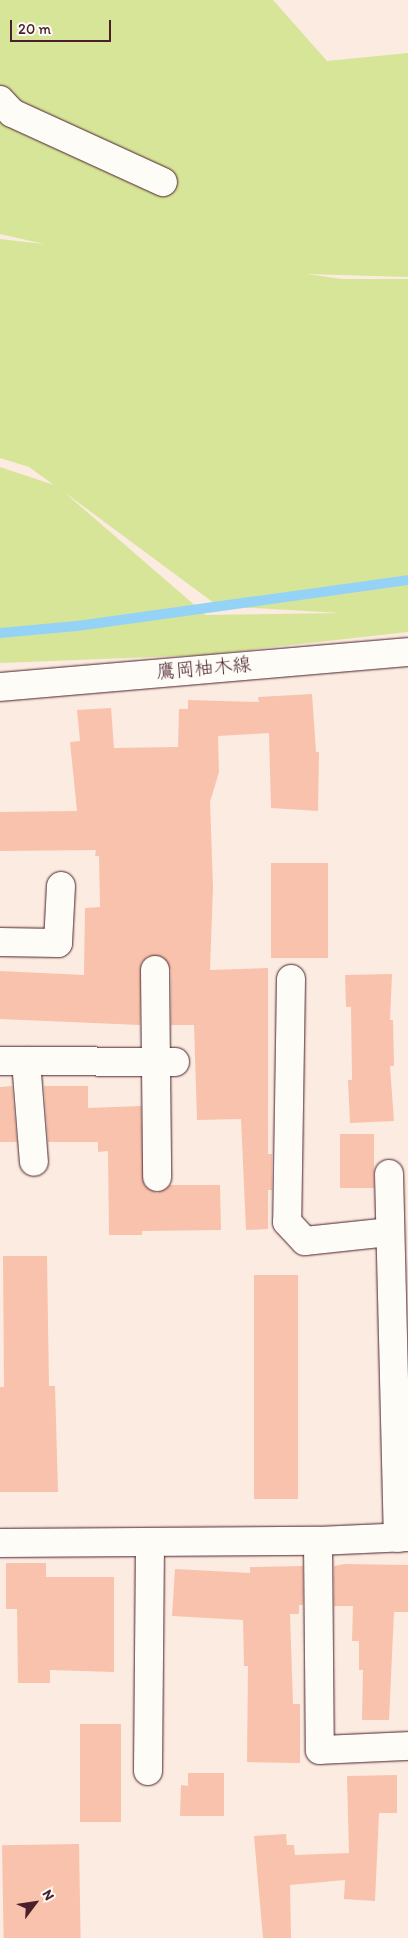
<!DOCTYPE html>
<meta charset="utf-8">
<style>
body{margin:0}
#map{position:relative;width:408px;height:1938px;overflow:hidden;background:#fcebe0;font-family:Itim,"Klee One",sans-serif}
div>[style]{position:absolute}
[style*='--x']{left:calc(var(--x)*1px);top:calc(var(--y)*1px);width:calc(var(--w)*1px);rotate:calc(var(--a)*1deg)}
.green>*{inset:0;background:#d7e598}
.stream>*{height:10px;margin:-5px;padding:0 5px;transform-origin:5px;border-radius:5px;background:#95d3f6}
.building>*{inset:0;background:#f9c2ac;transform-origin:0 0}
.roads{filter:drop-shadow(0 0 1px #4a1f2b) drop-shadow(0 0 1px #4a1f2b)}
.street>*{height:28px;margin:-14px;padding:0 14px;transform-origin:14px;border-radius:14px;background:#fdfcf7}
.secondary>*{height:28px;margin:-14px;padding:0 14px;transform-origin:14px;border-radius:14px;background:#fdfcf7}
span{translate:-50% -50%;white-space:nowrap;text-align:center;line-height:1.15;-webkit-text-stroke:4px #fdfcf7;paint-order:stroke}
.street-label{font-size:19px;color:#4a1f2b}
.north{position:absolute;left:10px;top:1878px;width:50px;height:50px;-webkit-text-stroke:4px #fdfcf7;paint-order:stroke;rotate:59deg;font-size:14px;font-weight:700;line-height:20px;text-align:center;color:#4a1f2b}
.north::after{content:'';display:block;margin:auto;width:18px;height:22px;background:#4a1f2b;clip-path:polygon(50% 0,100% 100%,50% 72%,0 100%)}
.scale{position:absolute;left:10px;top:20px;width:101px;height:22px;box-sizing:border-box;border:2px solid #4a1f2b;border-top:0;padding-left:6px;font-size:15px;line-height:18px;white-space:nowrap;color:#4a1f2b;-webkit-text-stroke:4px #fdfcf7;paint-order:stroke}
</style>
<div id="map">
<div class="green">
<div style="clip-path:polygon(evenodd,0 0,273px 0,327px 61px,408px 53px,408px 277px,306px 274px,342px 279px,408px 279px,408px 632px,204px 655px,0 663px,0 467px,54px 485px,29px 467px,0 458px,0 239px,44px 244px,0 234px,0 0,64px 492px,218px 606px,341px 613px,206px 615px,64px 492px)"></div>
</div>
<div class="stream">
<div style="--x:0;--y:633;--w:77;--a:-5.2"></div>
<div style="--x:77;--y:626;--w:334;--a:-7.9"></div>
</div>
<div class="building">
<div style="clip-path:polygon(312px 694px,316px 752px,319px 752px,318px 811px,271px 808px,269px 733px,218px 736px,219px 772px,210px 802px,213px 887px,210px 970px,268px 968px,268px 1154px,272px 1154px,272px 1190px,268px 1190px,268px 1229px,246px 1230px,241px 1119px,197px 1120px,194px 1025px,171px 1025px,171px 970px,163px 957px,148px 956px,141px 963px,140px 1025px,0 1019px,0 971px,84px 975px,85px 908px,100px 907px,99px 856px,95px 856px,96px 850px,0 851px,0 812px,77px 811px,70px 742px,80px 741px,77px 710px,111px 708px,114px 748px,178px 747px,179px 709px,188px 709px,188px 700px,259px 702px,258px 697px)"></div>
<div style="left:271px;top:863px;width:57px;height:95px"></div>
<div style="clip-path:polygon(392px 974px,390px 1020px,393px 1020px,394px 1066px,390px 1066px,394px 1121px,350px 1123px,348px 1080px,352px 1080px,351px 1007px,346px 1007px,345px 975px)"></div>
<div style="clip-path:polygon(12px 1086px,17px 1142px,0 1142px,0 1087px)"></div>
<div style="clip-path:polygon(44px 1086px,88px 1086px,88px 1108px,141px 1106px,144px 1185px,157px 1193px,170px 1185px,220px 1185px,221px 1230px,142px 1231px,142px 1235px,109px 1235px,108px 1151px,98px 1152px,98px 1142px,48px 1142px)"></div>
<div style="left:340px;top:1134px;width:34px;height:54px"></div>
<div style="clip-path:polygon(3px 1256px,47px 1256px,49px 1386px,55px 1386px,58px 1492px,0 1492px,0 1387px,4px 1387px)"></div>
<div style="left:254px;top:1275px;width:44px;height:224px"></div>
<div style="clip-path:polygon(6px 1563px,46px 1563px,46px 1577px,114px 1577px,114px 1672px,50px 1670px,50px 1683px,18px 1683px,17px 1609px,6px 1609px)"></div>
<div style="clip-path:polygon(345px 1564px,408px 1565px,408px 1612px,394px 1612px,389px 1720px,362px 1720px,363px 1670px,359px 1670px,359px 1641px,352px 1641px,353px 1606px,334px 1606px,334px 1566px)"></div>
<div style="clip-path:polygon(303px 1566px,303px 1605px,299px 1605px,299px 1614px,290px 1614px,293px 1704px,300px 1704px,300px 1763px,247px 1762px,248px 1666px,244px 1666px,243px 1620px,172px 1616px,175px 1569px,250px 1573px,250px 1567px)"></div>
<div style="left:80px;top:1724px;width:41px;height:98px"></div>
<div style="clip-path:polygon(188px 1773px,224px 1773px,224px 1816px,180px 1816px,181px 1785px,188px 1786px)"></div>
<div style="clip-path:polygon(397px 1775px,397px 1813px,379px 1813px,375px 1901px,344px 1899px,345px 1880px,290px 1885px,291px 1938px,263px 1938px,254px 1836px,286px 1834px,287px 1845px,294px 1845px,295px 1855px,349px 1853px,347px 1776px)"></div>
<div style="left:79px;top:1844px;width:94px;height:77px;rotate:89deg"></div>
</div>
<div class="roads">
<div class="street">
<div style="--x:0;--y:100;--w:18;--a:47"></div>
<div style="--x:12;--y:113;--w:166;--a:24.6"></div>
<div style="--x:0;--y:942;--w:58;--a:1"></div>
<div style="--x:58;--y:943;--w:57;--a:-87"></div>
<div style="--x:155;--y:970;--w:207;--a:89.4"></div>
<div style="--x:291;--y:979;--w:243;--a:90.9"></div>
<div style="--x:287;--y:1222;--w:26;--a:47"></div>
<div style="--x:305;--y:1241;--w:84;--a:-6.1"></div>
<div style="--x:0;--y:1061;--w:175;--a:0.3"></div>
<div style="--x:26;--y:1061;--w:101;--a:85.5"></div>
<div style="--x:389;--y:1174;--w:364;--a:88.6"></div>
<div style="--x:318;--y:1541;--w:209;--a:89.5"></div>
<div style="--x:320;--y:1750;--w:88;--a:-2.6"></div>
<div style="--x:0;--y:1543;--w:318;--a:-0.4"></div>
<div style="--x:318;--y:1541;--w:90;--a:-2.5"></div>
<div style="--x:148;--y:1771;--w:229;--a:-89.5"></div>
</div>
<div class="secondary">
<div style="--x:0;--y:687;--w:409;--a:-4.9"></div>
</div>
</div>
<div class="street-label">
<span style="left:204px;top:668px;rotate:-5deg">鷹岡柚木線</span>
</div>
<div class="north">N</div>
<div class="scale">20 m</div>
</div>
